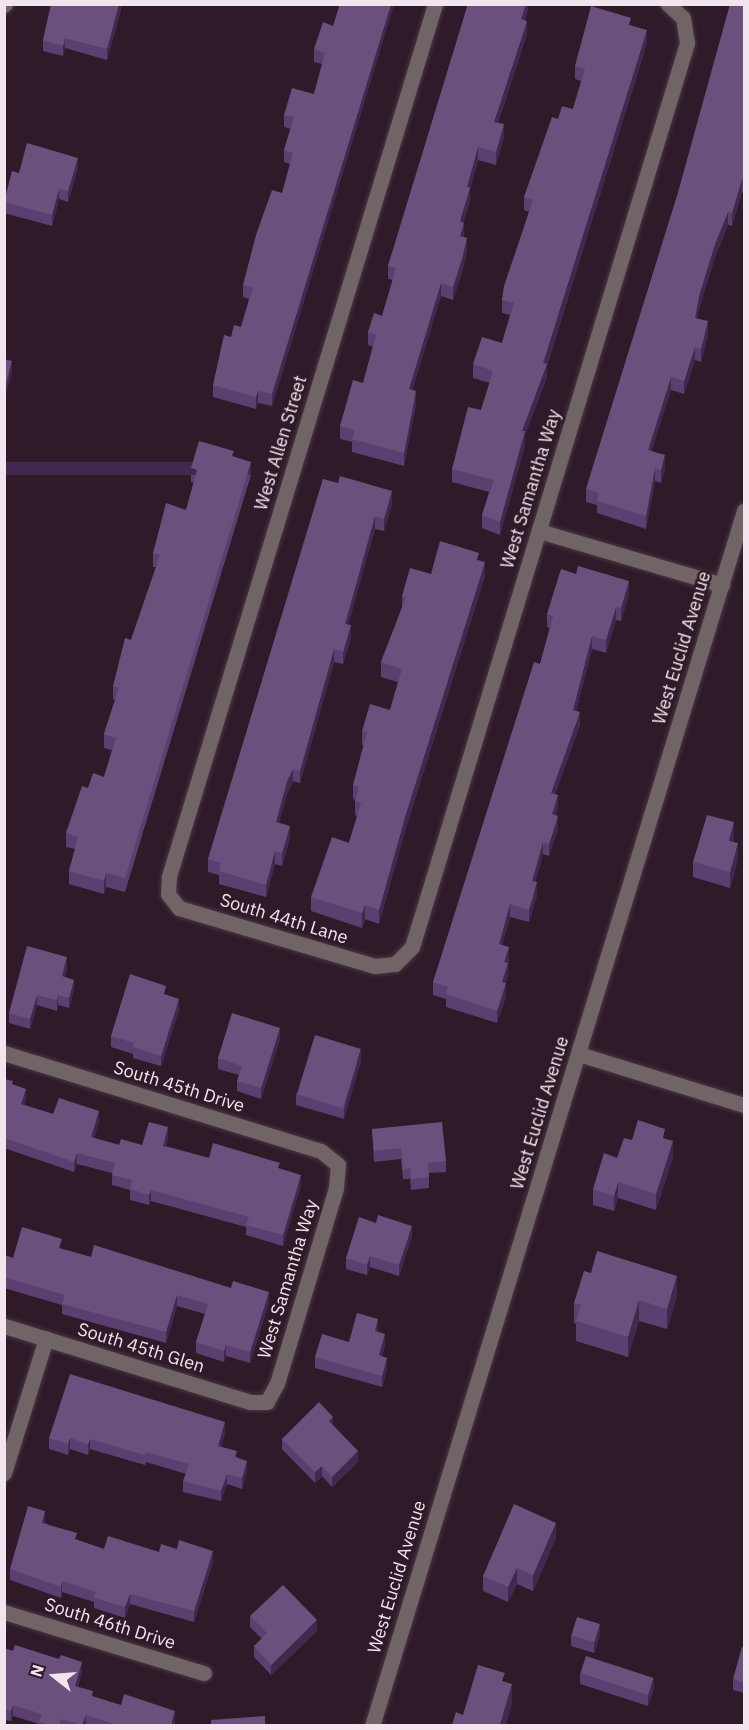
<!DOCTYPE html>
<style>
body{margin:0}
#map{position:relative;width:749px;height:1730px;overflow:hidden;background:#2e1a28;font-family:"IBM Plex Sans",sans-serif}
div>[style]{position:absolute}
[style*='--x']{left:calc(var(--x)*1px);top:calc(var(--y)*1px);width:calc(var(--w)*1px);rotate:calc(var(--a)*1deg)}
.roads{filter:drop-shadow(0 0 2px #4a3644) drop-shadow(0 0 2px #4a3644)}
.minor>*{height:15px;margin:-7.5px;padding:0 7.5px;transform-origin:7.5px;border-radius:7.5px;background:#716466}
.wall>*{inset:0;background:#5a3f70}
.shaded-wall>*{inset:0;background:#42284e;transform-origin:0 0}
.building>*{inset:0;background:#6b507e;transform-origin:0 0}
span{translate:-50% -50%;white-space:nowrap;text-align:center;line-height:1.15;-webkit-text-stroke:5px #2e1a28;paint-order:stroke}
.street-label{font-size:18px;color:#f3e5ee}
.frame{position:absolute;inset:0;border:6px solid #f3e5ee;pointer-events:none}
.north{position:absolute;left:24px;top:1646px;width:60px;height:60px;-webkit-text-stroke:4px #2e1a28;paint-order:stroke;rotate:287deg;font-size:16px;font-weight:700;line-height:24px;text-align:center;color:#f3e5ee}
.north::after{content:'';display:block;margin:auto;width:21px;height:27px;background:#f3e5ee;clip-path:polygon(50% 0,100% 100%,50% 72%,0 100%)}
</style>
<div id="map">
<div class="roads">
<div class="minor">
<div style="--x:435;--y:4;--w:912;--a:106.96"></div>
<div style="--x:169;--y:876;--w:18;--a:93"></div>
<div style="--x:168;--y:894;--w:18;--a:52"></div>
<div style="--x:179;--y:908;--w:204;--a:16.5"></div>
<div style="--x:375;--y:966;--w:20;--a:-6"></div>
<div style="--x:395;--y:964;--w:24;--a:-45"></div>
<div style="--x:412;--y:947;--w:945;--a:-73.08"></div>
<div style="--x:687;--y:43;--w:25;--a:-99"></div>
<div style="--x:683;--y:18;--w:21;--a:-137"></div>
<div style="--x:4;--y:5;--w:1;--a:-45"></div>
<div style="--x:539;--y:531;--w:191;--a:16.4"></div>
<div style="--x:4;--y:1053;--w:332;--a:17.2"></div>
<div style="--x:321;--y:1151;--w:22;--a:39"></div>
<div style="--x:338;--y:1165;--w:23;--a:95"></div>
<div style="--x:336;--y:1188;--w:204;--a:106.8"></div>
<div style="--x:277;--y:1383;--w:21;--a:118"></div>
<div style="--x:267;--y:1402;--w:17;--a:180"></div>
<div style="--x:250;--y:1402;--w:257;--a:-162.8"></div>
<div style="--x:579;--y:1054;--w:173;--a:17.2"></div>
<div style="--x:4;--y:1473;--w:141;--a:-72.7"></div>
<div style="--x:4;--y:1612;--w:209;--a:17"></div>
<div style="--x:372;--y:1726;--w:1271;--a:-72.98"></div>
</div>
</div>
<div class="wall">
<div style="clip-path:polygon(121px 4px,121px 10px,107px 60px,65px 48px,63px 56px,43px 51px,43px 40px)"></div>
<div style="clip-path:polygon(340px 4px,394px 4px,272px 406px,258px 403px,256px 409px,213px 397px,213px 385px,231px 337px,241px 327px,249px 299px,243px 297px,243px 285px,282px 193px,290px 164px,284px 162px,284px 150px,291px 129px,284px 127px,284px 115px,314px 94px,322px 64px,314px 62px,314px 49px,333px 26px)"></div>
<div style="clip-path:polygon(468px 4px,529px 4px,525px 20px,527px 34px,498px 123px,504px 137px,496px 165px,478px 160px,470px 189px,470px 201px,463px 222px,464px 237px,467px 252px,462px 272px,453px 300px,441px 296px,412px 390px,416px 404px,404px 466px,352px 452px,352px 442px,340px 439px,340px 426px,363px 383px,373px 347px,368px 345px,368px 332px,382px 316px,393px 280px,388px 279px,388px 266px)"></div>
<div style="clip-path:polygon(744px 4px,744px 193px,742px 192px,732px 226px,728px 225px,715px 257px,699px 309px,697px 318px,708px 334px,701px 362px,695px 360px,684px 394px,671px 390px,651px 451px,665px 468px,661px 483px,655px 481px,646px 529px,597px 513px,597px 505px,586px 502px,586px 489px,677px 196px)"></div>
<div style="clip-path:polygon(631px 25px,647px 43px,547px 366px,547px 377px,525px 435px,525px 445px,500px 535px,482px 528px,482px 515px,489px 492px,452px 482px,452px 469px,481px 410px,490px 383px,473px 378px,473px 364px,502px 343px,510px 315px,502px 313px,502px 300px,529px 212px,524px 210px,524px 197px,558px 119px,573px 109px,581px 81px,575px 79px,575px 66px)"></div>
<div style="clip-path:polygon(78px 168px,68px 202px,59px 199px,52px 226px,4px 213px,4px 199px,19px 173px)"></div>
<div style="clip-path:polygon(234px 457px,251px 475px,125px 892px,106px 887px,104px 894px,69px 884px,69px 871px,75px 849px,66px 847px,66px 833px,88px 788px,104px 777px,112px 750px,104px 748px,104px 734px,115px 700px,113px 700px,113px 686px,131px 640px,156px 567px,153px 567px,153px 553px,186px 510px,194px 483px,191px 482px,191px 468px)"></div>
<div style="clip-path:polygon(323px 479px,392px 504px,384px 531px,375px 529px,348px 625px,351px 638px,343px 664px,334px 662px,300px 783px,293px 781px,287px 794px,279px 822px,290px 838px,282px 866px,275px 864px,266px 897px,219px 884px,219px 875px,208px 872px,208px 859px)"></div>
<div style="clip-path:polygon(479px 560px,485px 576px,405px 831px,379px 924px,365px 919px,362px 928px,311px 911px,311px 897px,349px 843px,357px 816px,355px 815px,355px 800px,353px 799px,353px 785px,364px 746px,362px 745px,362px 731px,390px 710px,398px 682px,381px 677px,381px 662px,402px 608px,402px 596px,431px 574px)"></div>
<div style="clip-path:polygon(629px 594px,621px 621px,616px 620px,606px 653px,592px 649px,576px 711px,580px 725px,555px 794px,558px 808px,555px 815px,558px 829px,549px 856px,543px 854px,535px 882px,537px 895px,529px 922px,510px 917px,502px 945px,509px 959px,508px 963px,508px 976px,505px 983px,506px 996px,497px 1023px,446px 1007px,446px 999px,433px 995px,433px 982px,540px 664px,550px 628px,547px 627px,547px 614px)"></div>
<div style="clip-path:polygon(734px 838px,733px 842px,738px 859px,730px 888px,693px 877px,693px 862px)"></div>
<div style="clip-path:polygon(67px 968px,65px 977px,74px 990px,69px 1008px,58px 1005px,57px 1011px,37px 1005px,30px 1029px,9px 1023px,9px 1013px)"></div>
<div style="clip-path:polygon(166px 995px,179px 1010px,161px 1066px,133px 1058px,133px 1054px,111px 1047px,111px 1036px)"></div>
<div style="clip-path:polygon(280px 1039px,261px 1099px,237px 1091px,237px 1081px,239px 1075px,218px 1069px,218px 1058px)"></div>
<div style="clip-path:polygon(361px 1060px,344px 1119px,296px 1105px,296px 1094px)"></div>
<div style="clip-path:polygon(4px 1079px,13px 1085px,26px 1099px,24px 1105px,53px 1114px,99px 1121px,94px 1138px,119px 1145px,142px 1145px,168px 1138px,166px 1146px,209px 1158px,280px 1169px,301px 1185px,283px 1246px,246px 1235px,246px 1227px,151px 1201px,149px 1205px,130px 1200px,130px 1190px,112px 1185px,112px 1173px,77px 1164px,74px 1172px,4px 1148px)"></div>
<div style="clip-path:polygon(372px 1129px,446px 1161px,446px 1172px,429px 1173px,429px 1188px,411px 1190px,410px 1179px,403px 1179px,401px 1159px,374px 1162px)"></div>
<div style="clip-path:polygon(665px 1139px,673px 1157px,656px 1210px,618px 1198px,614px 1211px,593px 1205px,593px 1189px,632px 1140px)"></div>
<div style="clip-path:polygon(412px 1236px,399px 1276px,370px 1267px,367px 1275px,346px 1269px,346px 1258px)"></div>
<div style="clip-path:polygon(62px 1249px,91px 1257px,269px 1302px,250px 1363px,226px 1356px,224px 1362px,196px 1353px,196px 1342px,205px 1314px,177px 1306px,166px 1343px,62px 1314px,62px 1305px,4px 1288px,4px 1255px,13px 1258px)"></div>
<div style="clip-path:polygon(677px 1296px,667px 1329px,639px 1321px,628px 1357px,576px 1341px,576px 1324px,574px 1323px,574px 1303px)"></div>
<div style="clip-path:polygon(378px 1330px,378px 1332px,385px 1345px,382px 1356px,387px 1369px,382px 1387px,315px 1368px,315px 1357px)"></div>
<div style="clip-path:polygon(333px 1426px,358px 1462px,332px 1487px,322px 1476px,315px 1483px,282px 1449px,282px 1439px)"></div>
<div style="clip-path:polygon(225px 1432px,221px 1447px,237px 1457px,247px 1471px,242px 1489px,227px 1484px,221px 1501px,183px 1492px,183px 1481px,186px 1474px,146px 1462px,145px 1465px,90px 1449px,88px 1455px,70px 1449px,68px 1455px,49px 1449px,49px 1438px)"></div>
<div style="clip-path:polygon(45px 1522px,45px 1523px,77px 1540px,104px 1549px,159px 1552px,213px 1562px,194px 1622px,130px 1604px,125px 1618px,94px 1608px,94px 1602px,62px 1592px,61px 1598px,10px 1580px,10px 1569px)"></div>
<div style="clip-path:polygon(556px 1538px,533px 1591px,517px 1584px,508px 1602px,483px 1591px,483px 1576px)"></div>
<div style="clip-path:polygon(250px 1616px,317px 1631px,271px 1675px,254px 1657px,254px 1646px,262px 1639px,250px 1627px)"></div>
<div style="clip-path:polygon(571px 1635px,600px 1635px,594px 1653px,571px 1646px)"></div>
<div style="clip-path:polygon(4px 1648px,13px 1651px,59px 1659px,82px 1672px,78px 1687px,93px 1697px,175px 1721px,174px 1725px,39px 1725px,39px 1724px,13px 1716px,11px 1721px,4px 1720px)"></div>
<div style="clip-path:polygon(744px 1648px,744px 1693px,733px 1690px,733px 1679px)"></div>
<div style="clip-path:polygon(580px 1673px,654px 1688px,648px 1706px,580px 1684px)"></div>
</div>
<div class="shaded-wall">
<div style="clip-path:polygon(119px 4px,121px 4px,121px 10px,107px 60px,107px 49px)"></div>
<div style="clip-path:polygon(391px 4px,394px 4px,272px 406px,272px 394px)"></div>
<div style="clip-path:polygon(526px 4px,529px 4px,521px 32px,521px 19px)"></div>
<div style="clip-path:polygon(527px 21px,527px 34px,494px 135px,494px 122px)"></div>
<div style="clip-path:polygon(647px 30px,647px 43px,547px 366px,547px 377px,525px 435px,525px 445px,500px 535px,500px 522px,522px 431px)"></div>
<div style="clip-path:polygon(65px 38px,65px 48px,63px 56px,63px 46px)"></div>
<div style="clip-path:polygon(504px 124px,504px 137px,496px 165px,496px 152px)"></div>
<div style="clip-path:polygon(478px 147px,478px 160px,470px 189px,470px 201px,460px 234px,460px 221px,467px 187px)"></div>
<div style="clip-path:polygon(78px 158px,78px 168px,68px 202px,68px 191px)"></div>
<div style="clip-path:polygon(742px 179px,742px 192px,732px 226px,732px 213px)"></div>
<div style="clip-path:polygon(59px 189px,59px 199px,52px 226px,52px 215px)"></div>
<div style="clip-path:polygon(728px 212px,728px 225px,715px 257px,699px 309px,695px 330px,695px 318px,699px 296px,715px 244px)"></div>
<div style="clip-path:polygon(464px 223px,464px 236px,460px 249px,460px 236px)"></div>
<div style="clip-path:polygon(467px 238px,467px 252px,462px 272px,453px 300px,453px 287px)"></div>
<div style="clip-path:polygon(441px 283px,441px 296px,409px 402px,409px 389px)"></div>
<div style="clip-path:polygon(708px 321px,708px 334px,701px 362px,701px 349px)"></div>
<div style="clip-path:polygon(695px 347px,695px 360px,684px 394px,684px 381px)"></div>
<div style="clip-path:polygon(12px 361px,12px 372px,4px 402px,4px 391px)"></div>
<div style="clip-path:polygon(671px 377px,671px 390px,648px 463px,648px 450px)"></div>
<div style="clip-path:polygon(258px 391px,258px 403px,256px 409px,256px 397px)"></div>
<div style="clip-path:polygon(416px 391px,416px 404px,404px 466px,404px 453px)"></div>
<div style="clip-path:polygon(665px 455px,665px 468px,661px 483px,661px 470px)"></div>
<div style="left:251px;top:462px;width:13px;height:435px;rotate:90deg"></div>
<div style="clip-path:polygon(655px 468px,655px 481px,646px 529px,646px 516px)"></div>
<div style="clip-path:polygon(392px 491px,392px 504px,384px 531px,384px 519px)"></div>
<div style="clip-path:polygon(375px 516px,375px 529px,345px 636px,345px 624px)"></div>
<div style="clip-path:polygon(485px 562px,485px 576px,405px 831px,379px 924px,379px 910px,405px 817px)"></div>
<div style="clip-path:polygon(629px 581px,629px 594px,621px 621px,621px 608px)"></div>
<div style="clip-path:polygon(616px 607px,616px 620px,606px 653px,606px 640px)"></div>
<div style="clip-path:polygon(351px 625px,351px 638px,343px 664px,343px 652px)"></div>
<div style="clip-path:polygon(592px 636px,592px 649px,573px 723px,573px 710px)"></div>
<div style="clip-path:polygon(334px 649px,334px 662px,300px 783px,300px 771px)"></div>
<div style="clip-path:polygon(580px 712px,580px 725px,551px 806px,551px 793px)"></div>
<div style="clip-path:polygon(293px 769px,293px 781px,287px 794px,276px 834px,276px 822px,287px 781px)"></div>
<div style="clip-path:polygon(558px 795px,558px 808px,552px 827px,552px 814px)"></div>
<div style="clip-path:polygon(558px 816px,558px 829px,549px 856px,549px 844px)"></div>
<div style="clip-path:polygon(734px 822px,734px 838px,729px 856px,729px 841px)"></div>
<div style="clip-path:polygon(290px 826px,290px 838px,282px 866px,282px 853px)"></div>
<div style="clip-path:polygon(543px 842px,543px 854px,532px 893px,532px 881px)"></div>
<div style="clip-path:polygon(738px 843px,738px 859px,730px 888px,730px 872px)"></div>
<div style="clip-path:polygon(275px 851px,275px 864px,266px 897px,266px 885px)"></div>
<div style="clip-path:polygon(106px 873px,106px 887px,104px 894px,104px 881px)"></div>
<div style="clip-path:polygon(537px 882px,537px 895px,529px 922px,529px 910px)"></div>
<div style="clip-path:polygon(510px 904px,510px 917px,499px 957px,499px 944px)"></div>
<div style="clip-path:polygon(365px 905px,365px 919px,362px 928px,362px 913px)"></div>
<div style="clip-path:polygon(509px 947px,508px 976px,502px 995px,502px 982px,504px 962px)"></div>
<div style="clip-path:polygon(67px 957px,67px 968px,62px 987px,62px 976px)"></div>
<div style="clip-path:polygon(74px 980px,74px 990px,69px 1008px,69px 998px)"></div>
<div style="clip-path:polygon(506px 983px,506px 996px,497px 1023px,497px 1011px)"></div>
<div style="clip-path:polygon(37px 995px,37px 1005px,30px 1029px,30px 1019px)"></div>
<div style="clip-path:polygon(58px 995px,58px 1005px,57px 1011px,57px 1000px)"></div>
<div style="clip-path:polygon(179px 999px,179px 1010px,161px 1066px,161px 1056px)"></div>
<div style="clip-path:polygon(280px 1028px,280px 1039px,261px 1099px,261px 1088px)"></div>
<div style="clip-path:polygon(361px 1049px,361px 1060px,344px 1119px,344px 1108px)"></div>
<div style="clip-path:polygon(26px 1089px,26px 1099px,21px 1115px,21px 1104px)"></div>
<div style="clip-path:polygon(99px 1111px,99px 1121px,91px 1147px,91px 1137px)"></div>
<div style="clip-path:polygon(168px 1127px,168px 1138px,163px 1156px,163px 1146px)"></div>
<div style="clip-path:polygon(673px 1141px,673px 1157px,656px 1210px,656px 1194px)"></div>
<div style="clip-path:polygon(77px 1153px,77px 1164px,74px 1172px,74px 1162px)"></div>
<div style="clip-path:polygon(301px 1175px,301px 1185px,283px 1246px,283px 1235px)"></div>
<div style="clip-path:polygon(618px 1182px,618px 1198px,614px 1211px,614px 1196px)"></div>
<div style="clip-path:polygon(151px 1190px,151px 1201px,149px 1205px,149px 1195px)"></div>
<div style="clip-path:polygon(412px 1226px,412px 1236px,399px 1276px,399px 1265px)"></div>
<div style="clip-path:polygon(370px 1256px,370px 1267px,367px 1275px,367px 1265px)"></div>
<div style="clip-path:polygon(677px 1276px,677px 1296px,667px 1329px,667px 1309px)"></div>
<div style="clip-path:polygon(269px 1292px,269px 1302px,250px 1363px,250px 1352px)"></div>
<div style="clip-path:polygon(177px 1295px,177px 1306px,166px 1343px,166px 1332px)"></div>
<div style="clip-path:polygon(639px 1300px,639px 1321px,628px 1357px,628px 1337px)"></div>
<div style="clip-path:polygon(378px 1319px,378px 1330px,375px 1342px,375px 1331px)"></div>
<div style="clip-path:polygon(385px 1334px,385px 1345px,379px 1366px,379px 1355px)"></div>
<div style="clip-path:polygon(226px 1345px,226px 1356px,224px 1362px,224px 1351px)"></div>
<div style="clip-path:polygon(387px 1358px,387px 1369px,382px 1387px,382px 1376px)"></div>
<div style="clip-path:polygon(333px 1417px,333px 1428px,329px 1421px)"></div>
<div style="clip-path:polygon(225px 1422px,225px 1432px,218px 1456px,218px 1446px)"></div>
<div style="clip-path:polygon(70px 1438px,70px 1449px,68px 1455px,68px 1444px)"></div>
<div style="clip-path:polygon(90px 1439px,90px 1449px,88px 1455px,88px 1444px)"></div>
<div style="clip-path:polygon(358px 1451px,358px 1462px,332px 1487px,332px 1477px)"></div>
<div style="clip-path:polygon(247px 1461px,247px 1471px,242px 1489px,242px 1478px)"></div>
<div style="clip-path:polygon(322px 1466px,322px 1476px,315px 1483px,315px 1472px)"></div>
<div style="clip-path:polygon(227px 1474px,227px 1484px,221px 1501px,221px 1491px)"></div>
<div style="clip-path:polygon(45px 1511px,45px 1522px,42px 1533px,42px 1523px)"></div>
<div style="clip-path:polygon(556px 1523px,556px 1538px,533px 1591px,533px 1575px)"></div>
<div style="clip-path:polygon(213px 1551px,213px 1562px,194px 1622px,194px 1611px)"></div>
<div style="clip-path:polygon(517px 1568px,517px 1584px,508px 1602px,508px 1587px)"></div>
<div style="clip-path:polygon(62px 1581px,62px 1592px,61px 1598px,61px 1587px)"></div>
<div style="clip-path:polygon(130px 1594px,130px 1604px,125px 1618px,125px 1607px)"></div>
<div style="clip-path:polygon(317px 1620px,317px 1631px,271px 1675px,271px 1665px)"></div>
<div style="clip-path:polygon(600px 1624px,600px 1635px,594px 1653px,594px 1643px)"></div>
<div style="clip-path:polygon(82px 1662px,82px 1672px,75px 1696px,75px 1686px)"></div>
<div style="clip-path:polygon(654px 1678px,654px 1688px,648px 1706px,648px 1695px)"></div>
<div style="clip-path:polygon(512px 1684px,512px 1705px,506px 1725px,500px 1725px)"></div>
<div style="clip-path:polygon(13px 1705px,13px 1716px,11px 1721px,11px 1711px)"></div>
<div style="clip-path:polygon(175px 1711px,175px 1721px,174px 1725px,171px 1725px)"></div>
<div style="clip-path:polygon(86px 1715px,86px 1725px,82px 1725px)"></div>
</div>
<div class="building">
<div style="clip-path:polygon(51px 4px,119px 4px,107px 49px,65px 38px,63px 46px,43px 40px)"></div>
<div style="clip-path:polygon(340px 4px,391px 4px,272px 394px,258px 391px,256px 397px,213px 385px,224px 335px,231px 337px,234px 325px,241px 327px,253px 288px,243px 285px,256px 235px,272px 190px,282px 193px,293px 153px,284px 150px,294px 117px,284px 115px,292px 88px,314px 94px,325px 53px,314px 49px,323px 22px,333px 26px)"></div>
<div style="clip-path:polygon(468px 4px,526px 4px,521px 19px,527px 21px,494px 122px,504px 124px,496px 152px,478px 147px,467px 187px,470px 188px,460px 221px,464px 223px,460px 236px,467px 238px,462px 259px,453px 287px,441px 283px,409px 389px,416px 391px,404px 453px,352px 439px,355px 430px,340px 426px,353px 380px,363px 383px,376px 335px,368px 332px,374px 313px,382px 316px,396px 268px,388px 266px)"></div>
<div style="clip-path:polygon(730px 4px,744px 4px,744px 180px,742px 179px,732px 213px,728px 212px,715px 244px,699px 296px,695px 318px,708px 321px,701px 349px,695px 347px,684px 381px,671px 377px,648px 450px,665px 455px,661px 470px,655px 468px,646px 516px,597px 501px,599px 493px,586px 489px,677px 196px)"></div>
<div style="clip-path:polygon(591px 6px,631px 18px,629px 25px,647px 30px,543px 363px,547px 364px,522px 431px,525px 431px,500px 522px,482px 515px,494px 480px,452px 469px,468px 407px,481px 410px,493px 371px,473px 364px,482px 337px,502px 343px,514px 303px,502px 300px,504px 286px,533px 200px,524px 197px,552px 117px,558px 119px,562px 106px,573px 109px,585px 69px,575px 66px)"></div>
<div style="clip-path:polygon(27px 143px,78px 158px,68px 191px,59px 189px,52px 215px,4px 202px,12px 171px,19px 173px)"></div>
<div style="clip-path:polygon(4px 359px,12px 361px,4px 391px)"></div>
<div style="clip-path:polygon(199px 441px,234px 451px,232px 456px,251px 462px,125px 878px,106px 873px,104px 881px,69px 871px,78px 837px,66px 833px,82px 786px,88px 788px,93px 773px,104px 777px,116px 738px,104px 734px,119px 688px,113px 686px,125px 638px,131px 640px,160px 555px,153px 553px,166px 503px,186px 510px,197px 470px,191px 468px)"></div>
<div style="clip-path:polygon(340px 476px,392px 491px,384px 519px,375px 516px,345px 624px,351px 625px,343px 652px,334px 649px,300px 771px,293px 769px,287px 781px,276px 822px,290px 826px,282px 853px,275px 851px,266px 885px,219px 871px,221px 863px,208px 859px,323px 479px,338px 483px)"></div>
<div style="clip-path:polygon(440px 541px,479px 553px,477px 560px,485px 562px,405px 817px,379px 910px,365px 905px,362px 913px,311px 897px,332px 837px,349px 843px,361px 803px,355px 801px,359px 787px,353px 785px,367px 732px,362px 731px,370px 704px,390px 710px,402px 669px,381px 662px,406px 597px,402px 596px,410px 568px,431px 574px)"></div>
<div style="clip-path:polygon(578px 566px,629px 581px,621px 608px,616px 607px,606px 640px,592px 636px,573px 710px,580px 712px,551px 793px,558px 795px,552px 814px,558px 816px,549px 844px,543px 842px,532px 881px,537px 882px,529px 910px,510px 904px,499px 944px,509px 947px,504px 962px,508px 963px,502px 982px,506px 983px,497px 1011px,446px 994px,448px 987px,433px 982px,534px 662px,540px 664px,553px 616px,547px 614px,561px 569px,576px 574px)"></div>
<div style="clip-path:polygon(707px 815px,734px 822px,729px 841px,738px 843px,730px 872px,693px 862px)"></div>
<div style="clip-path:polygon(27px 946px,67px 957px,62px 976px,74px 980px,69px 998px,58px 995px,57px 1000px,37px 995px,30px 1019px,9px 1013px)"></div>
<div style="clip-path:polygon(130px 974px,166px 986px,164px 994px,179px 999px,161px 1056px,133px 1047px,134px 1043px,111px 1036px)"></div>
<div style="clip-path:polygon(232px 1013px,280px 1028px,261px 1088px,237px 1081px,242px 1066px,218px 1058px)"></div>
<div style="left:315px;top:1035px;width:48px;height:62px;rotate:17deg"></div>
<div style="clip-path:polygon(4px 1079px,13px 1081px,12px 1084px,26px 1089px,21px 1104px,53px 1114px,59px 1098px,99px 1111px,91px 1137px,119px 1145px,121px 1139px,142px 1145px,149px 1122px,168px 1127px,163px 1146px,209px 1158px,213px 1143px,280px 1163px,278px 1168px,301px 1175px,283px 1235px,246px 1225px,249px 1217px,151px 1190px,149px 1195px,130px 1189px,132px 1180px,112px 1175px,115px 1163px,77px 1153px,74px 1162px,4px 1138px)"></div>
<div style="clip-path:polygon(638px 1120px,665px 1129px,663px 1138px,673px 1141px,656px 1194px,618px 1182px,614px 1196px,593px 1189px,604px 1153px,617px 1158px,624px 1138px,632px 1140px)"></div>
<div style="clip-path:polygon(442px 1122px,446px 1161px,428px 1163px,429px 1177px,411px 1179px,410px 1168px,403px 1169px,401px 1148px,374px 1151px,372px 1129px)"></div>
<div style="clip-path:polygon(378px 1215px,412px 1226px,399px 1265px,370px 1256px,367px 1265px,346px 1258px,359px 1217px,376px 1223px)"></div>
<div style="clip-path:polygon(22px 1227px,62px 1239px,59px 1248px,91px 1257px,94px 1245px,231px 1288px,233px 1281px,269px 1292px,250px 1352px,226px 1345px,224px 1351px,196px 1342px,208px 1304px,177px 1295px,166px 1332px,62px 1304px,65px 1295px,4px 1277px,4px 1255px,13px 1258px)"></div>
<div style="clip-path:polygon(597px 1251px,677px 1276px,667px 1309px,639px 1300px,628px 1337px,576px 1321px,581px 1305px,574px 1303px,584px 1271px,591px 1273px)"></div>
<div style="clip-path:polygon(357px 1313px,378px 1319px,375px 1331px,385px 1334px,379px 1355px,387px 1358px,382px 1376px,315px 1357px,322px 1334px,349px 1342px)"></div>
<div style="clip-path:polygon(70px 1374px,225px 1422px,218px 1446px,237px 1451px,235px 1457px,247px 1461px,242px 1478px,227px 1474px,221px 1491px,183px 1481px,189px 1464px,146px 1452px,145px 1455px,90px 1439px,88px 1444px,70px 1438px,68px 1444px,49px 1438px)"></div>
<div style="clip-path:polygon(319px 1402px,333px 1417px,329px 1421px,358px 1451px,332px 1477px,322px 1466px,315px 1472px,282px 1439px)"></div>
<div style="clip-path:polygon(514px 1504px,556px 1523px,533px 1575px,517px 1568px,508px 1587px,483px 1576px)"></div>
<div style="clip-path:polygon(28px 1506px,45px 1511px,42px 1523px,77px 1533px,75px 1539px,104px 1549px,108px 1536px,159px 1552px,161px 1544px,177px 1549px,179px 1540px,213px 1551px,194px 1611px,130px 1594px,125px 1607px,94px 1598px,96px 1592px,62px 1581px,61px 1587px,10px 1569px)"></div>
<div style="clip-path:polygon(283px 1585px,317px 1620px,271px 1665px,254px 1646px,267px 1633px,250px 1616px)"></div>
<div style="left:577px;top:1617px;width:24px;height:19px;rotate:17deg"></div>
<div style="clip-path:polygon(15px 1645px,59px 1659px,61px 1655px,82px 1662px,75px 1686px,93px 1691px,92px 1696px,121px 1705px,124px 1694px,175px 1711px,171px 1725px,114px 1725px,114px 1724px,86px 1715px,82px 1725px,61px 1719px,59px 1725px,51px 1725px,39px 1722px,42px 1714px,13px 1705px,11px 1711px,4px 1709px,4px 1648px,13px 1651px)"></div>
<div style="clip-path:polygon(742px 1647px,744px 1648px,744px 1683px,733px 1679px)"></div>
<div style="left:586px;top:1656px;width:71px;height:18px;rotate:18deg"></div>
<div style="clip-path:polygon(478px 1665px,505px 1673px,502px 1681px,512px 1684px,500px 1725px,452px 1725px,456px 1712px,463px 1715px)"></div>
<div style="clip-path:polygon(265px 1716px,265px 1725px,211px 1725px,211px 1720px)"></div>
</div>
<div class="street-label">
<span style="left:281px;top:443px;rotate:-73deg">West Allen Street</span>
<span style="left:531px;top:489px;rotate:-73deg">West Samantha Way</span>
<span style="left:682px;top:648px;rotate:-73deg">West Euclid Avenue</span>
<span style="left:284px;top:919px;rotate:17deg">South 44th Lane</span>
<span style="left:179px;top:1087px;rotate:17deg">South 45th Drive</span>
<span style="left:540px;top:1113px;rotate:-73deg">West Euclid Avenue</span>
<span style="left:288px;top:1279px;rotate:-73deg">West Samantha Way</span>
<span style="left:141px;top:1348px;rotate:17deg">South 45th Glen</span>
<span style="left:397px;top:1577px;rotate:-73deg">West Euclid Avenue</span>
<span style="left:110px;top:1624px;rotate:17deg">South 46th Drive</span>
</div>
<div class="frame"></div>
<div class="north">N</div>
</div>
